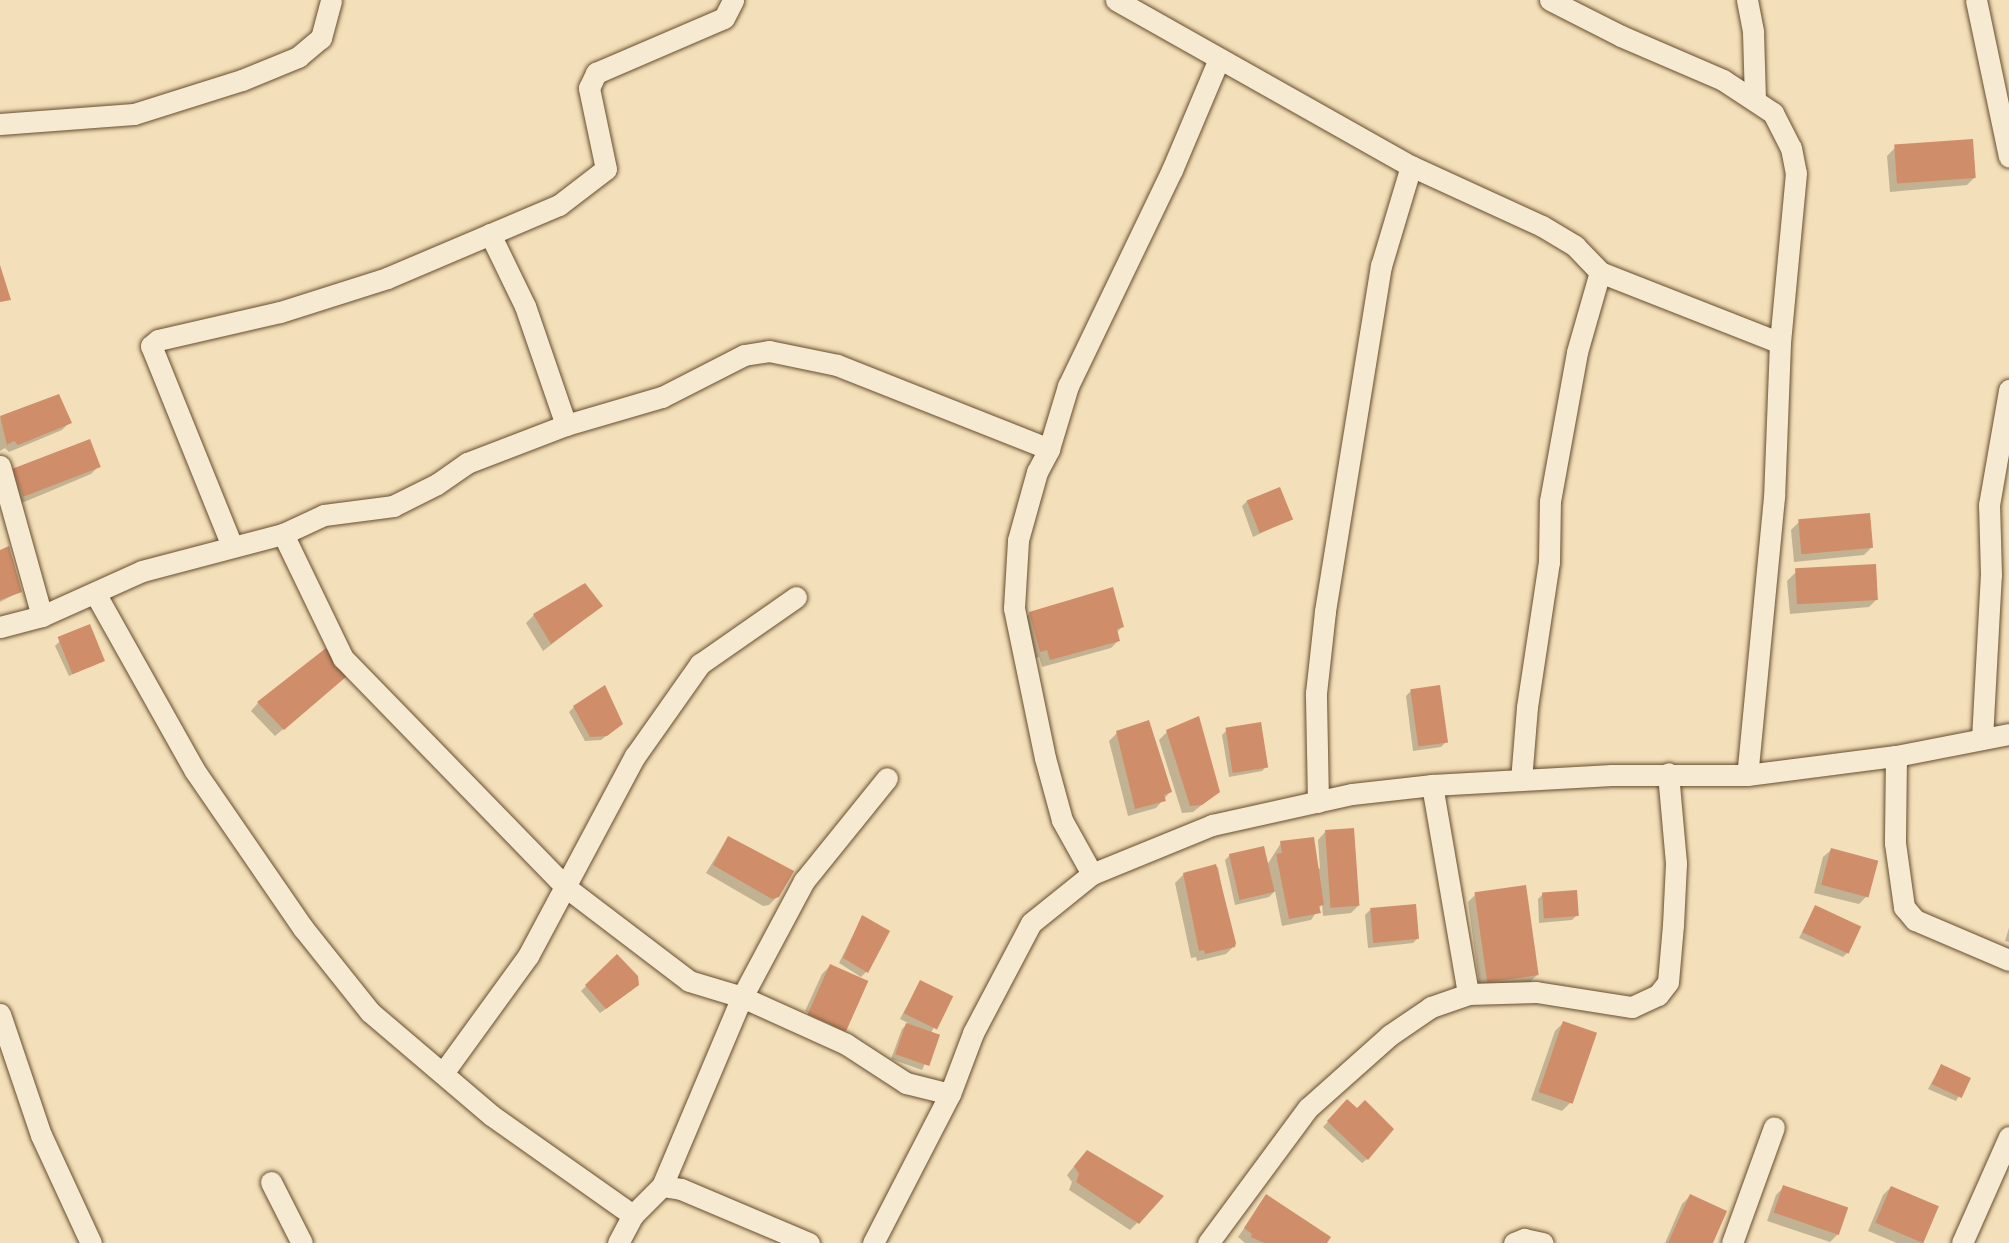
<!DOCTYPE html>
<style>
body{margin:0}
#map{position:relative;width:2009px;height:1243px;overflow:hidden;background:#f3dfb9;font-family:Cardo,serif}
div>[style]{position:absolute}
[style*='--x']{left:calc(var(--x)*1px);top:calc(var(--y)*1px);width:calc(var(--w)*1px);rotate:calc(var(--a)*1deg)}
.shadow>*{inset:0;background:#0003}
.building>*{inset:0;background:#d08d6a;transform-origin:0 0}
.roads{filter:drop-shadow(0 0 2px #674e2e) drop-shadow(0 0 2px #674e2e)}
.minor>*{height:21px;margin:-10.5px;padding:0 10.5px;transform-origin:10.5px;border-radius:10.5px;background:#f7ead2}
span{translate:-50% -50%;white-space:nowrap;text-align:center;line-height:1.15;-webkit-text-stroke:4.5px #f7ead2;paint-order:stroke}
</style>
<div id="map">
<div class="shadow">
<div style="clip-path:polygon(1895px 148px,1975px 177px,1967px 185px,1890px 192px,1887px 156px)"></div>
<div style="clip-path:polygon(58px 396px,70px 422px,62px 430px,9px 452px,5px 448px,0 451px,0 418px)"></div>
<div style="clip-path:polygon(99px 466px,91px 474px,17px 505px,7px 481px,15px 473px)"></div>
<div style="clip-path:polygon(1247px 501px,1291px 519px,1253px 537px,1242px 506px)"></div>
<div style="clip-path:polygon(1799px 522px,1872px 547px,1864px 555px,1794px 562px,1791px 530px)"></div>
<div style="clip-path:polygon(0 552px,21px 591px,0 602px)"></div>
<div style="clip-path:polygon(1795px 573px,1877px 599px,1869px 607px,1790px 614px,1787px 581px)"></div>
<div style="clip-path:polygon(601px 606px,543px 651px,526px 623px,534px 615px)"></div>
<div style="clip-path:polygon(1030px 613px,1123px 626px,1116px 633px,1119px 640px,1111px 648px,1042px 667px,1039px 657px,1033px 659px,1022px 621px)"></div>
<div style="clip-path:polygon(60px 641px,103px 660px,69px 676px,55px 646px)"></div>
<div style="clip-path:polygon(337px 684px,275px 736px,251px 711px,258px 703px)"></div>
<div style="clip-path:polygon(1411px 691px,1446px 742px,1441px 747px,1413px 751px,1406px 696px)"></div>
<div style="clip-path:polygon(574px 707px,616px 728px,601px 740px,585px 741px,569px 712px)"></div>
<div style="clip-path:polygon(1227px 730px,1267px 766px,1262px 771px,1229px 777px,1222px 735px)"></div>
<div style="clip-path:polygon(1167px 732px,1219px 791px,1193px 812px,1182px 813px,1159px 740px)"></div>
<div style="clip-path:polygon(1117px 733px,1170px 792px,1156px 808px,1128px 816px,1109px 741px)"></div>
<div style="clip-path:polygon(1325px 832px,1358px 906px,1351px 913px,1323px 916px,1322px 904px,1311px 920px,1282px 926px,1275px 891px,1269px 897px,1235px 905px,1225px 860px,1230px 855px,1267px 865px,1281px 843px,1320px 869px,1318px 840px)"></div>
<div style="clip-path:polygon(728px 837px,778px 896px,769px 905px,763px 906px,706px 873px)"></div>
<div style="clip-path:polygon(1831px 850px,1867px 896px,1859px 904px,1814px 893px,1823px 857px)"></div>
<div style="clip-path:polygon(1218px 867px,1233px 947px,1226px 954px,1197px 961px,1196px 957px,1191px 958px,1175px 883px,1186px 872px)"></div>
<div style="clip-path:polygon(1476px 894px,1537px 975px,1529px 983px,1480px 989px,1468px 902px)"></div>
<div style="clip-path:polygon(1543px 894px,1577px 915px,1572px 920px,1539px 923px,1538px 899px)"></div>
<div style="clip-path:polygon(1815px 907px,1848px 952px,1843px 957px,1799px 938px)"></div>
<div style="clip-path:polygon(1370px 910px,1418px 938px,1413px 943px,1368px 948px,1365px 915px)"></div>
<div style="clip-path:polygon(862px 917px,866px 972px,861px 977px,839px 963px)"></div>
<div style="clip-path:polygon(2009px 928px,2009px 942px,2005px 941px)"></div>
<div style="clip-path:polygon(617px 956px,632px 990px,600px 1013px,581px 991px)"></div>
<div style="clip-path:polygon(830px 966px,844px 1030px,843px 1031px,805px 1011px,822px 974px)"></div>
<div style="clip-path:polygon(920px 981px,951px 996px,931px 1033px,938px 1036px,922px 1070px,891px 1059px,902px 1029px,908px 1023px,900px 1019px)"></div>
<div style="clip-path:polygon(1563px 1023px,1570px 1103px,1562px 1111px,1531px 1100px,1555px 1031px)"></div>
<div style="clip-path:polygon(1941px 1066px,1969px 1078px,1956px 1101px,1928px 1089px)"></div>
<div style="clip-path:polygon(1347px 1101px,1367px 1159px,1362px 1163px,1323px 1127px)"></div>
<div style="clip-path:polygon(1079px 1160px,1137px 1223px,1130px 1230px,1069px 1190px,1072px 1182px,1067px 1175px)"></div>
<div style="clip-path:polygon(1784px 1187px,1838px 1234px,1830px 1242px,1767px 1221px,1776px 1195px)"></div>
<div style="clip-path:polygon(1891px 1187px,1937px 1207px,1923px 1243px,1897px 1243px,1868px 1231px,1883px 1195px)"></div>
<div style="clip-path:polygon(1267px 1196px,1326px 1243px,1245px 1243px,1238px 1237px)"></div>
<div style="clip-path:polygon(1690px 1196px,1711px 1243px,1665px 1243px,1682px 1204px)"></div>
</div>
<div class="building">
<div style="left:1973px;top:139px;width:39px;height:79px;rotate:86deg"></div>
<div style="clip-path:polygon(0 265px,11px 300px,0 302px)"></div>
<div style="clip-path:polygon(59px 394px,72px 423px,18px 445px,14px 441px,7px 445px,0 416px)"></div>
<div style="left:90px;top:439px;width:30px;height:83px;rotate:69deg"></div>
<div style="left:1280px;top:487px;width:35px;height:36px;rotate:68deg"></div>
<div style="left:1870px;top:513px;width:35px;height:72px;rotate:85deg"></div>
<div style="clip-path:polygon(9px 546px,22px 592px,0 600px,0 550px)"></div>
<div style="left:1876px;top:564px;width:36px;height:81px;rotate:87deg"></div>
<div style="clip-path:polygon(585px 583px,603px 606px,551px 644px,533px 614px)"></div>
<div style="clip-path:polygon(1113px 587px,1124px 627px,1117px 629px,1120px 641px,1050px 660px,1047px 650px,1040px 652px,1029px 612px)"></div>
<div style="left:90px;top:624px;width:40px;height:35px;rotate:68deg"></div>
<div style="clip-path:polygon(326px 648px,347px 676px,284px 730px,257px 702px)"></div>
<div style="clip-path:polygon(605px 685px,623px 724px,607px 736px,590px 737px,573px 706px)"></div>
<div style="left:1440px;top:685px;width:58px;height:30px;rotate:82deg"></div>
<div style="clip-path:polygon(1199px 716px,1220px 792px,1202px 805px,1190px 806px,1166px 730px)"></div>
<div style="clip-path:polygon(1149px 720px,1172px 792px,1164px 795px,1166px 801px,1135px 809px,1116px 731px)"></div>
<div style="left:1261px;top:722px;width:46px;height:36px;rotate:81deg"></div>
<div style="left:1354px;top:828px;width:78px;height:29px;rotate:86deg"></div>
<div style="clip-path:polygon(728px 836px,794px 871px,779px 897px,772px 899px,713px 865px)"></div>
<div style="clip-path:polygon(1314px 837px,1324px 905px,1319px 906px,1321px 913px,1289px 919px,1276px 854px,1282px 853px,1280px 841px)"></div>
<div style="left:1264px;top:846px;width:47px;height:36px;rotate:77deg"></div>
<div style="left:1831px;top:848px;width:49px;height:38px;rotate:15deg"></div>
<div style="clip-path:polygon(1216px 864px,1236px 943px,1235px 947px,1205px 954px,1204px 950px,1199px 951px,1183px 873px)"></div>
<div style="left:1526px;top:885px;width:91px;height:52px;rotate:82deg"></div>
<div style="left:1577px;top:890px;width:26px;height:35px;rotate:86deg"></div>
<div style="left:1416px;top:904px;width:35px;height:46px;rotate:85deg"></div>
<div style="left:1815px;top:905px;width:51px;height:30px;rotate:25deg"></div>
<div style="clip-path:polygon(862px 915px,890px 931px,868px 973px,843px 958px)"></div>
<div style="clip-path:polygon(617px 954px,638px 976px,639px 985px,606px 1009px,585px 985px)"></div>
<div style="left:830px;top:964px;width:42px;height:55px;rotate:24deg"></div>
<div style="left:920px;top:980px;width:37px;height:37px;rotate:26deg"></div>
<div style="left:1563px;top:1021px;width:36px;height:75px;rotate:19deg"></div>
<div style="left:906px;top:1023px;width:36px;height:33px;rotate:19deg"></div>
<div style="left:1941px;top:1064px;width:33px;height:22px;rotate:25deg"></div>
<div style="clip-path:polygon(1347px 1099px,1357px 1108px,1365px 1100px,1394px 1129px,1368px 1160px,1327px 1121px)"></div>
<div style="clip-path:polygon(1087px 1150px,1164px 1196px,1139px 1224px,1076px 1182px,1079px 1174px,1074px 1166px)"></div>
<div style="left:1783px;top:1185px;width:69px;height:29px;rotate:19deg"></div>
<div style="left:1891px;top:1186px;width:52px;height:40px;rotate:23deg"></div>
<div style="clip-path:polygon(1266px 1194px,1331px 1237px,1327px 1243px,1264px 1243px,1251px 1237px,1252px 1234px,1244px 1228px)"></div>
<div style="clip-path:polygon(1690px 1194px,1727px 1211px,1713px 1243px,1668px 1243px)"></div>
</div>
<div class="roads">
<div class="minor">
<div style="--x:1116;--y:0;--w:338;--a:29.4"></div>
<div style="--x:1411;--y:166;--w:144;--a:24.6"></div>
<div style="--x:1542;--y:226;--w:39;--a:31"></div>
<div style="--x:1575;--y:246;--w:36;--a:46"></div>
<div style="--x:1600;--y:272;--w:193;--a:21.5"></div>
<div style="--x:1550;--y:0;--w:80;--a:26.9"></div>
<div style="--x:1621;--y:36;--w:111;--a:23.3"></div>
<div style="--x:1723;--y:80;--w:60;--a:33.4"></div>
<div style="--x:1773;--y:113;--w:39;--a:63"></div>
<div style="--x:1791;--y:148;--w:25;--a:79"></div>
<div style="--x:1796;--y:173;--w:171;--a:95.4"></div>
<div style="--x:1780;--y:343;--w:154;--a:92.2"></div>
<div style="--x:1774;--y:497;--w:279;--a:95.5"></div>
<div style="--x:1747;--y:0;--w:33;--a:79"></div>
<div style="--x:1753;--y:32;--w:69;--a:88.3"></div>
<div style="--x:1976;--y:0;--w:160;--a:78.1"></div>
<div style="--x:0;--y:124;--w:134;--a:-4.3"></div>
<div style="--x:134;--y:114;--w:113;--a:-17.5"></div>
<div style="--x:242;--y:80;--w:61;--a:-22.3"></div>
<div style="--x:298;--y:57;--w:30;--a:-40"></div>
<div style="--x:321;--y:38;--w:39;--a:-75"></div>
<div style="--x:490;--y:234;--w:80;--a:64.1"></div>
<div style="--x:525;--y:306;--w:126;--a:71"></div>
<div style="--x:0;--y:466;--w:156;--a:74.4"></div>
<div style="--x:283;--y:534;--w:138;--a:64.2"></div>
<div style="--x:343;--y:658;--w:321;--a:45.8"></div>
<div style="--x:567;--y:888;--w:153;--a:37.3"></div>
<div style="--x:689;--y:981;--w:55;--a:16.8"></div>
<div style="--x:742;--y:997;--w:114;--a:24.3"></div>
<div style="--x:846;--y:1044;--w:72;--a:33"></div>
<div style="--x:906;--y:1083;--w:45;--a:14"></div>
<div style="--x:232;--y:546;--w:216;--a:-112"></div>
<div style="--x:151;--y:346;--w:9;--a:-41"></div>
<div style="--x:158;--y:340;--w:125;--a:-12.9"></div>
<div style="--x:280;--y:312;--w:112;--a:-17.6"></div>
<div style="--x:387;--y:278;--w:187;--a:-23"></div>
<div style="--x:559;--y:205;--w:59;--a:-37.5"></div>
<div style="--x:606;--y:169;--w:83;--a:-101.9"></div>
<div style="--x:589;--y:88;--w:17;--a:-65"></div>
<div style="--x:596;--y:73;--w:139;--a:-23.3"></div>
<div style="--x:724;--y:18;--w:20;--a:-63"></div>
<div style="--x:95;--y:593;--w:204;--a:60.7"></div>
<div style="--x:195;--y:771;--w:191;--a:55.5"></div>
<div style="--x:303;--y:928;--w:107;--a:51.4"></div>
<div style="--x:370;--y:1012;--w:159;--a:40.4"></div>
<div style="--x:491;--y:1115;--w:174;--a:35.2"></div>
<div style="--x:0;--y:627;--w:43;--a:-14.7"></div>
<div style="--x:42;--y:616;--w:110;--a:-24.2"></div>
<div style="--x:142;--y:571;--w:146;--a:-14.7"></div>
<div style="--x:283;--y:534;--w:45;--a:-24.9"></div>
<div style="--x:324;--y:515;--w:70;--a:-7.4"></div>
<div style="--x:393;--y:506;--w:49;--a:-26.6"></div>
<div style="--x:437;--y:484;--w:37;--a:-35"></div>
<div style="--x:467;--y:463;--w:106;--a:-21"></div>
<div style="--x:566;--y:425;--w:100;--a:-16.3"></div>
<div style="--x:662;--y:397;--w:92;--a:-27.1"></div>
<div style="--x:744;--y:355;--w:25;--a:-9"></div>
<div style="--x:769;--y:351;--w:69;--a:11.6"></div>
<div style="--x:837;--y:365;--w:228;--a:21.6"></div>
<div style="--x:1982;--y:739;--w:164;--a:-86.9"></div>
<div style="--x:1991;--y:575;--w:70;--a:-91.6"></div>
<div style="--x:1989;--y:505;--w:117;--a:-80.1"></div>
<div style="--x:1896;--y:756;--w:87;--a:90.7"></div>
<div style="--x:1895;--y:843;--w:65;--a:82"></div>
<div style="--x:1904;--y:907;--w:17;--a:50"></div>
<div style="--x:1915;--y:920;--w:102;--a:23.1"></div>
<div style="--x:1521;--y:780;--w:73;--a:-85.3"></div>
<div style="--x:1527;--y:707;--w:147;--a:-81.4"></div>
<div style="--x:1549;--y:562;--w:61;--a:-89.1"></div>
<div style="--x:1550;--y:501;--w:151;--a:-79.7"></div>
<div style="--x:1577;--y:352;--w:83;--a:-74"></div>
<div style="--x:1432;--y:785;--w:212;--a:80.2"></div>
<div style="--x:1318;--y:802;--w:109;--a:-91.1"></div>
<div style="--x:1316;--y:693;--w:82;--a:-83.7"></div>
<div style="--x:1325;--y:611;--w:350;--a:-80.8"></div>
<div style="--x:1381;--y:266;--w:104;--a:-73.3"></div>
<div style="--x:1092;--y:874;--w:62;--a:-119.1"></div>
<div style="--x:1062;--y:820;--w:64;--a:-105.3"></div>
<div style="--x:1045;--y:758;--w:153;--a:-101.7"></div>
<div style="--x:1014;--y:608;--w:68;--a:-86.6"></div>
<div style="--x:1018;--y:540;--w:71;--a:-74.4"></div>
<div style="--x:1037;--y:472;--w:26;--a:-62"></div>
<div style="--x:1049;--y:449;--w:66;--a:-73.2"></div>
<div style="--x:1068;--y:386;--w:240;--a:-64.3"></div>
<div style="--x:1172;--y:170;--w:121;--a:-67.1"></div>
<div style="--x:0;--y:1014;--w:128;--a:71.3"></div>
<div style="--x:41;--y:1135;--w:119;--a:65.2"></div>
<div style="--x:443;--y:1073;--w:145;--a:-54"></div>
<div style="--x:528;--y:956;--w:227;--a:-61.9"></div>
<div style="--x:635;--y:756;--w:113;--a:-54.8"></div>
<div style="--x:700;--y:664;--w:117;--a:-34.9"></div>
<div style="--x:271;--y:1182;--w:68;--a:63.1"></div>
<div style="--x:662;--y:1186;--w:205;--a:-67.1"></div>
<div style="--x:742;--y:997;--w:132;--a:-61.9"></div>
<div style="--x:804;--y:881;--w:132;--a:-51.1"></div>
<div style="--x:618;--y:1243;--w:32;--a:-62"></div>
<div style="--x:633;--y:1215;--w:41;--a:-45"></div>
<div style="--x:662;--y:1186;--w:19;--a:9"></div>
<div style="--x:681;--y:1189;--w:139;--a:22.9"></div>
<div style="--x:873;--y:1243;--w:168;--a:-62.7"></div>
<div style="--x:950;--y:1094;--w:65;--a:-69.3"></div>
<div style="--x:973;--y:1033;--w:124;--a:-62.2"></div>
<div style="--x:1031;--y:923;--w:78;--a:-38.8"></div>
<div style="--x:1092;--y:874;--w:130;--a:-22.2"></div>
<div style="--x:1212;--y:825;--w:143;--a:-12.5"></div>
<div style="--x:1352;--y:794;--w:81;--a:-6.4"></div>
<div style="--x:1432;--y:785;--w:180;--a:-3.2"></div>
<div style="--x:1612;--y:775;--w:135;--a:0"></div>
<div style="--x:1747;--y:775;--w:150;--a:-7.3"></div>
<div style="--x:1896;--y:756;--w:115;--a:-11"></div>
<div style="--x:1208;--y:1243;--w:168;--a:-53.5"></div>
<div style="--x:1308;--y:1108;--w:110;--a:-41.7"></div>
<div style="--x:1390;--y:1035;--w:50;--a:-34.3"></div>
<div style="--x:1431;--y:1007;--w:39;--a:-19"></div>
<div style="--x:1468;--y:994;--w:68;--a:-1.7"></div>
<div style="--x:1536;--y:992;--w:97;--a:8.9"></div>
<div style="--x:1632;--y:1007;--w:29;--a:-25"></div>
<div style="--x:1658;--y:995;--w:16;--a:-52"></div>
<div style="--x:1668;--y:982;--w:57;--a:-85"></div>
<div style="--x:1673;--y:925;--w:62;--a:-87.2"></div>
<div style="--x:1676;--y:863;--w:90;--a:-95.1"></div>
<div style="--x:1514;--y:1243;--w:11;--a:-22"></div>
<div style="--x:1524;--y:1239;--w:19;--a:12"></div>
<div style="--x:1732;--y:1243;--w:123;--a:-70.1"></div>
<div style="--x:1962;--y:1243;--w:116;--a:-66.1"></div>
</div>
</div>
</div>
